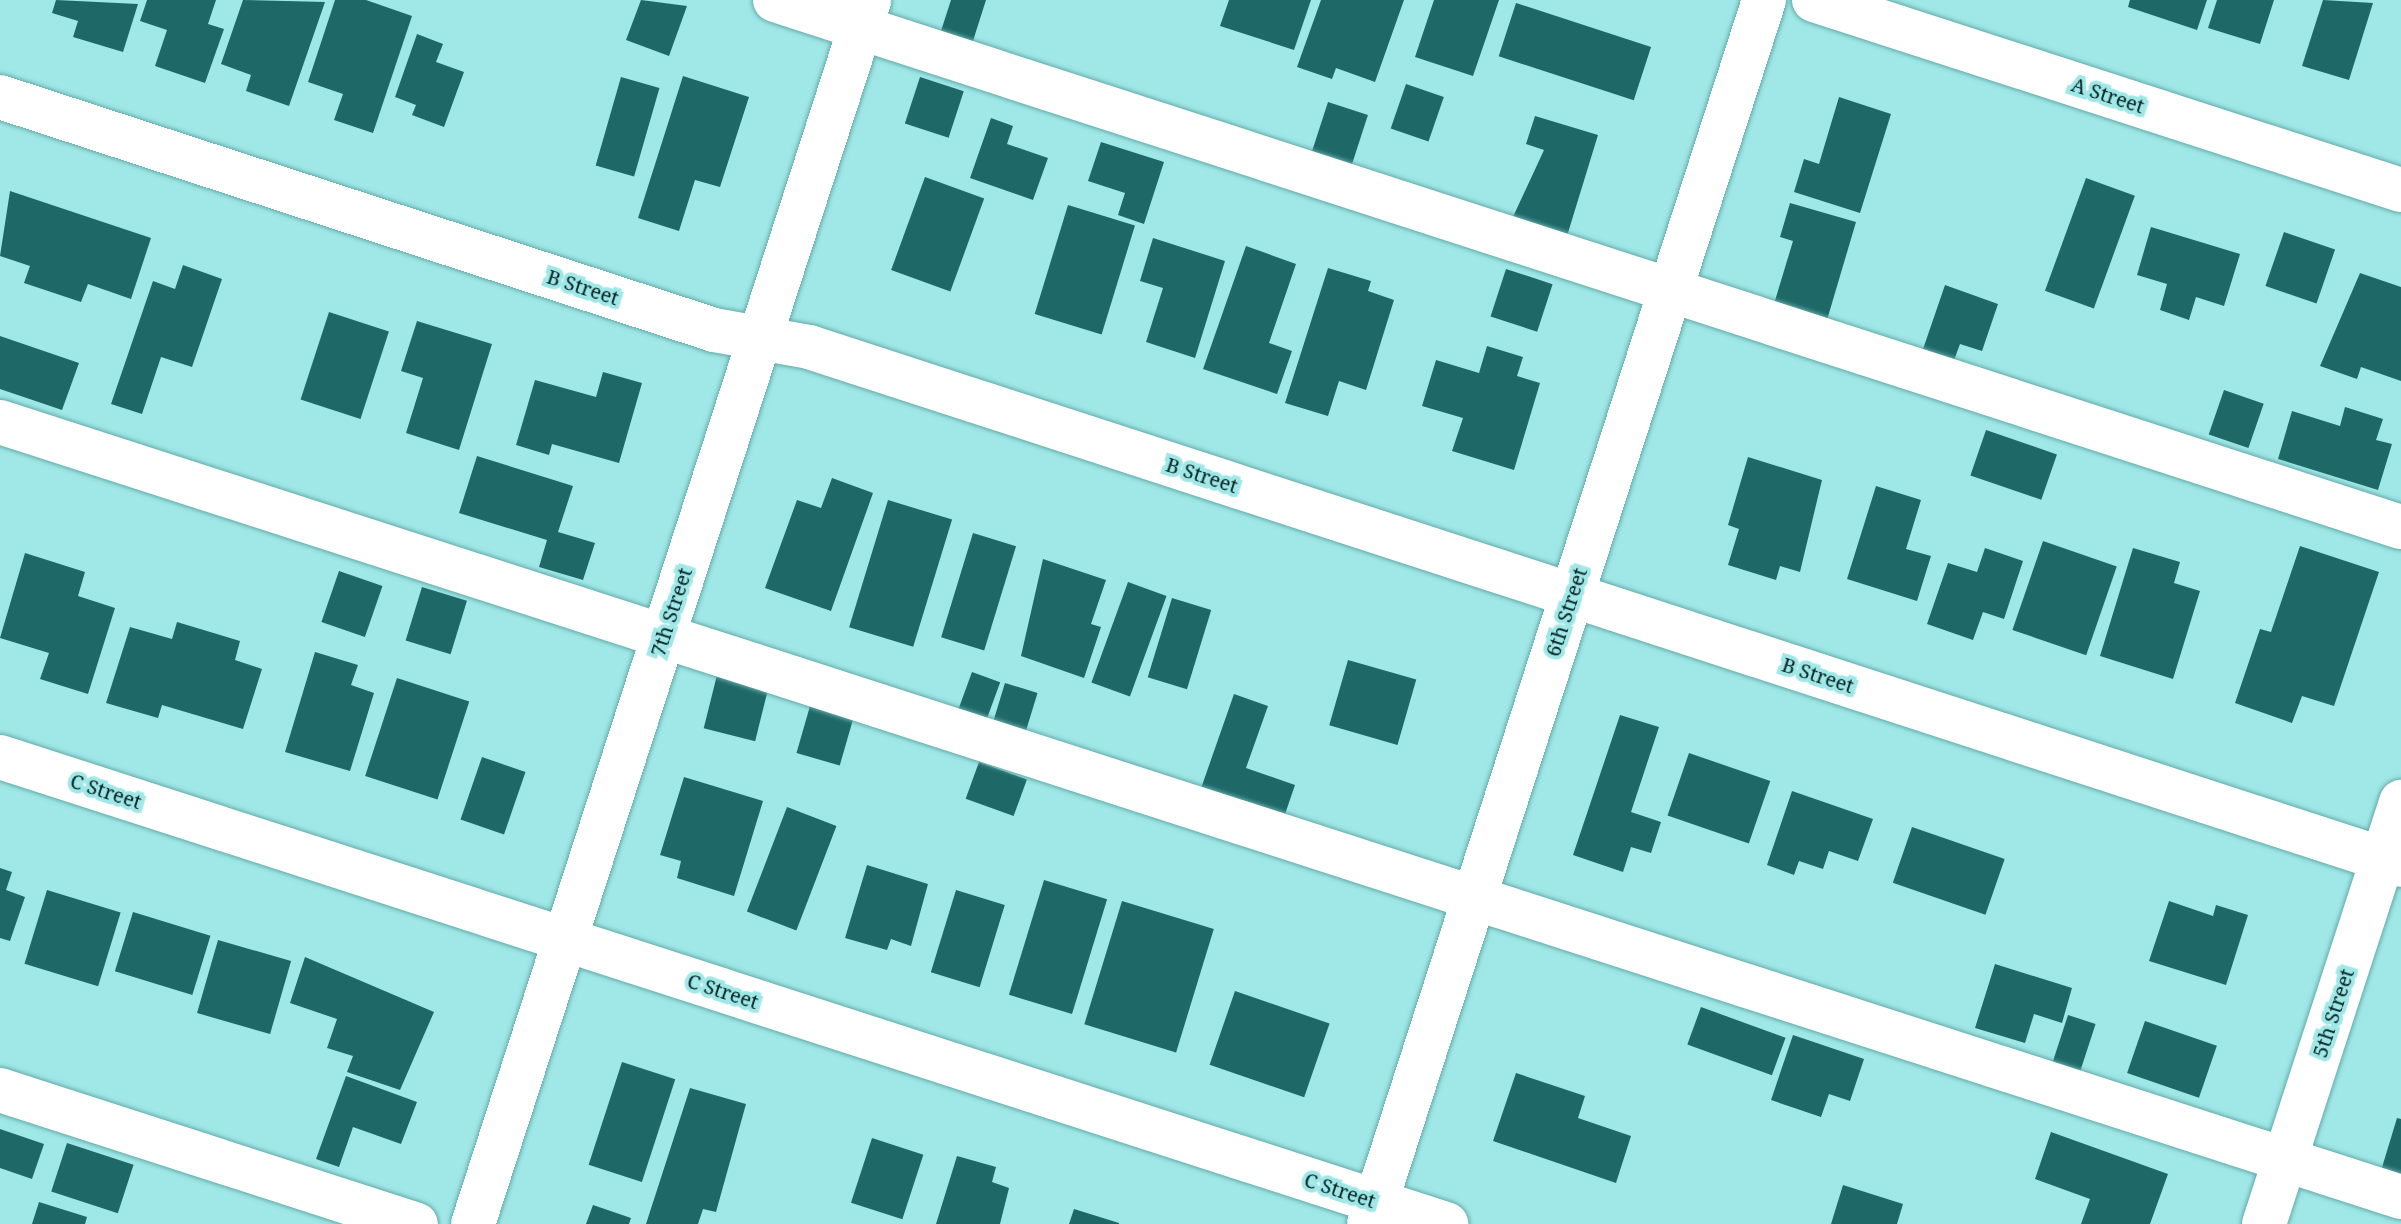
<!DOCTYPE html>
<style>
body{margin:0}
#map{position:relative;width:2401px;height:1224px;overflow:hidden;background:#a0e8e7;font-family:"Noto Serif",serif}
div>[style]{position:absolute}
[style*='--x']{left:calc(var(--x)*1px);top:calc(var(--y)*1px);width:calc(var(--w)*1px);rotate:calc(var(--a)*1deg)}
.building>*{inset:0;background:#1f6868;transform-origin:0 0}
.roads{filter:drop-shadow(0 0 2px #63aaa9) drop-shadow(0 0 2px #63aaa9)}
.minor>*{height:44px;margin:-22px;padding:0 22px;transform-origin:22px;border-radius:22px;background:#fff}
span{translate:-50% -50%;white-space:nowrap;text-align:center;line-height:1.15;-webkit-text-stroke:8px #a0e8e7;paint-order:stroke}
.street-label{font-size:20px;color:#032121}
</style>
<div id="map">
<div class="building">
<div style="clip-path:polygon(56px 0,138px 4px,123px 52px,73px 37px,78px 21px,52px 13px)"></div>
<div style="clip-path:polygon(147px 0,216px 0,208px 24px,224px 29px,205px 83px,155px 66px,167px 30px,140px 21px)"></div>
<div style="clip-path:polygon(243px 0,325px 2px,289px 106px,246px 91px,251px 75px,221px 64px)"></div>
<div style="clip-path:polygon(335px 0,366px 0,412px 16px,373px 133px,334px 120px,343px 94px,308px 82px)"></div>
<div style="clip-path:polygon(641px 0,687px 6px,669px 56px,626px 40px)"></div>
<div style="clip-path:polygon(951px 0,986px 0,972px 44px,940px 34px)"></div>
<div style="clip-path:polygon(1229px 0,1311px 0,1294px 50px,1220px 26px)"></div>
<div style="clip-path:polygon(1321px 0,1404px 0,1375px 82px,1336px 68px,1332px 79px,1297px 67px)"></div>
<div style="clip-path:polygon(1434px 0,1499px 0,1473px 76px,1415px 57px)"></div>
<div style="clip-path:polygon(2130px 0,2207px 0,2197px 30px,2128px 7px)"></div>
<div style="clip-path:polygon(2217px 0,2274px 0,2260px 44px,2208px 28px)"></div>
<div style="clip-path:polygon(2323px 0,2373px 3px,2349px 80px,2302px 66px)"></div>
<div style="left:1516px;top:3px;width:142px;height:56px;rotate:18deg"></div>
<div style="clip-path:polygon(417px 34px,443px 44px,436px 62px,464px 72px,444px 127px,412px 115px,416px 105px,395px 97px)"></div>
<div style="clip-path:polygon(683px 76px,749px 97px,720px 187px,695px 180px,679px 231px,638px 218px)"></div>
<div style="left:621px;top:77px;width:40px;height:92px;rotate:16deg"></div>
<div style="left:920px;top:77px;width:46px;height:49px;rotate:18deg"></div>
<div style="left:1406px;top:84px;width:40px;height:47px;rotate:19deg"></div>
<div style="clip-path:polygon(1839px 97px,1891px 114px,1860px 213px,1794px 192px,1804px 159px,1819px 164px)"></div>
<div style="left:1328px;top:102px;width:42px;height:53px;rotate:18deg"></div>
<div style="clip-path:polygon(1535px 116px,1598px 135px,1567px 236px,1512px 219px,1544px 150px,1526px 144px)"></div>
<div style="clip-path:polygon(991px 118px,1013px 126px,1007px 144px,1048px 158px,1033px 200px,970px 178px)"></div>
<div style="clip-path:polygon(1101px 142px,1164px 162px,1144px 224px,1118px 215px,1125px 193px,1088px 181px)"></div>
<div style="left:925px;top:177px;width:63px;height:99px;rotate:20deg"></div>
<div style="left:2086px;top:178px;width:52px;height:120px;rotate:20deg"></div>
<div style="clip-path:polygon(10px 191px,151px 238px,131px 299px,88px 284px,81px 302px,24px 283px,30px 266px,0 256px)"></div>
<div style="clip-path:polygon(1790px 203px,1856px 222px,1827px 320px,1774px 304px,1793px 241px,1780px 237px)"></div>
<div style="left:1068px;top:205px;width:70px;height:114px;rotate:17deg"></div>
<div style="clip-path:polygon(2151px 227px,2240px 254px,2224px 306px,2196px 297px,2189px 320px,2160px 310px,2167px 284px,2137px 275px)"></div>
<div style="left:2284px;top:232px;width:54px;height:57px;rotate:19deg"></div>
<div style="clip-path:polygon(1153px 238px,1225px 261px,1195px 358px,1146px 342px,1163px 288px,1140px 281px)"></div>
<div style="clip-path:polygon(1246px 246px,1296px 264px,1269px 343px,1292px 351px,1277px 394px,1203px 369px)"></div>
<div style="clip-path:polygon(183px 265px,222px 279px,192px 367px,161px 357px,142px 414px,111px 404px,153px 281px,175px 289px)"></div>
<div style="clip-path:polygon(1328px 268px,1371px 281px,1368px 291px,1394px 300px,1366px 390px,1339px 381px,1328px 416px,1285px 403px)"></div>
<div style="left:1506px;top:269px;width:49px;height:50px;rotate:18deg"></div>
<div style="clip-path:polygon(2360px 273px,2401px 287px,2401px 381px,2361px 367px,2357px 379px,2320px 366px)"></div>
<div style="clip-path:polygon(1945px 285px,1998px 304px,1982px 351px,1960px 344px,1953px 363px,1922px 352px)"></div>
<div style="left:329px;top:312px;width:63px;height:92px;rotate:18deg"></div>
<div style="clip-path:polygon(417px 321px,492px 344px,459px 450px,406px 433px,423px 378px,401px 371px)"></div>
<div style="clip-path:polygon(0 336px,79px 363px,62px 410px,0 389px)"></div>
<div style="clip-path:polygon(1487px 346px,1523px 357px,1517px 376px,1540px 383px,1514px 470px,1452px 451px,1463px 418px,1422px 406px,1436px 360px,1479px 373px)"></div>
<div style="clip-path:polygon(603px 372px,642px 383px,619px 463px,552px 444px,549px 455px,516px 445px,535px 380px,596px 397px)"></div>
<div style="left:2224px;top:390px;width:42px;height:47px;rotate:19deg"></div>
<div style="clip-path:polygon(2345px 407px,2383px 419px,2376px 440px,2392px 444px,2378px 490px,2278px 459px,2292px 411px,2340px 426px)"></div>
<div style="left:1986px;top:430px;width:75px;height:48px;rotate:19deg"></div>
<div style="clip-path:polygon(477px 456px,573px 486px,558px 532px,595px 543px,583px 580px,539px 567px,547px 540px,459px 513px)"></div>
<div style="clip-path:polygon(1748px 457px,1822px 480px,1800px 572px,1780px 566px,1776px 580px,1728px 565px,1739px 529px,1728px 525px)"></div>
<div style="clip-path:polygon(832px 478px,873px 493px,831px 611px,765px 588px,797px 500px,821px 508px)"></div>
<div style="clip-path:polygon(1876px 486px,1921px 500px,1906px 549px,1931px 556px,1917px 601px,1847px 579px)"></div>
<div style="left:888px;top:500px;width:67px;height:133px;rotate:17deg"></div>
<div style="left:973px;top:533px;width:45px;height:109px;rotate:17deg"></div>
<div style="left:2043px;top:541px;width:78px;height:94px;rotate:19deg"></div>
<div style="clip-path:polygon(2300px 546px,2379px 572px,2334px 706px,2302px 696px,2292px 723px,2235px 703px,2260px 629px,2271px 632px)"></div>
<div style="clip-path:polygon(1985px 548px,2023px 561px,2004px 619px,1983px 612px,1973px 640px,1927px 624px,1948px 563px,1977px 572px)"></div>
<div style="clip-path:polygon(2133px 548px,2180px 562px,2174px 583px,2200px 591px,2173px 679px,2100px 656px)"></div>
<div style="clip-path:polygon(25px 553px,85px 572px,78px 596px,115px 608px,88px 694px,40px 679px,49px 653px,0 638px)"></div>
<div style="clip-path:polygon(1043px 559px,1106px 580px,1091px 624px,1101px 627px,1084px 678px,1021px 656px)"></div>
<div style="left:339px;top:571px;width:46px;height:54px;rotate:19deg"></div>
<div style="left:1128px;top:582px;width:41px;height:107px;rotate:20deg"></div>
<div style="left:422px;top:587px;width:47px;height:56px;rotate:17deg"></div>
<div style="left:1172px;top:598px;width:41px;height:83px;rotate:17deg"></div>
<div style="clip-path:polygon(177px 622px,240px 641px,235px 660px,262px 669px,243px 729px,162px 705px,158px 718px,106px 703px,130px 627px,172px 639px)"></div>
<div style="clip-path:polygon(315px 652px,358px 665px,351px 685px,374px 693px,350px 771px,285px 752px)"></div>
<div style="left:1348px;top:660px;width:71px;height:68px;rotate:16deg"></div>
<div style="left:972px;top:672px;width:30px;height:40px;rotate:20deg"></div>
<div style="left:717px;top:675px;width:53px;height:55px;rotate:14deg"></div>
<div style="left:397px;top:678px;width:76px;height:103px;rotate:18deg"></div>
<div style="left:1005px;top:683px;width:34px;height:40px;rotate:17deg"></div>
<div style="clip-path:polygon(1234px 694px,1268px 706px,1246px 768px,1295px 785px,1282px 823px,1199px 794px)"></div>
<div style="left:810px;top:706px;width:45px;height:49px;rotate:16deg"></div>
<div style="clip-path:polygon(1620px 715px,1659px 727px,1631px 812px,1661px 822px,1651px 853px,1631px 847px,1623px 872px,1573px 855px)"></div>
<div style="left:1689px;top:753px;width:86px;height:66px;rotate:19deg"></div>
<div style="left:482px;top:757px;width:46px;height:66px;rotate:19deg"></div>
<div style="left:979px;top:762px;width:51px;height:39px;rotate:20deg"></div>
<div style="clip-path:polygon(684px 777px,763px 801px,734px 896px,677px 878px,681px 861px,660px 855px)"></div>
<div style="clip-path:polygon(1792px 791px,1873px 819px,1858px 861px,1829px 851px,1823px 869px,1799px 861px,1794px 875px,1767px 865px)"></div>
<div style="left:787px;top:807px;width:53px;height:112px;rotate:21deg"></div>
<div style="left:1912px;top:827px;width:98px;height:59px;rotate:19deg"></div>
<div style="clip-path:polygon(867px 865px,928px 884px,911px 946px,891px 939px,887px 950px,845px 938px)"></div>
<div style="clip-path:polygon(0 868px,12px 872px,6px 890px,25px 897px,10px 941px,0 938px)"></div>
<div style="left:1044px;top:880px;width:66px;height:120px;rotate:17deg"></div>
<div style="left:47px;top:890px;width:77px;height:77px;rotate:17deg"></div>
<div style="left:956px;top:890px;width:51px;height:86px;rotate:17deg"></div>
<div style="left:1122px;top:901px;width:96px;height:129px;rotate:17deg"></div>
<div style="clip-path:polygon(2169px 901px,2213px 916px,2216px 905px,2248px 915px,2226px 985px,2149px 961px)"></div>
<div style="left:133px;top:912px;width:81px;height:62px;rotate:17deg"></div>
<div style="left:218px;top:940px;width:76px;height:76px;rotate:16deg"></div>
<div style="clip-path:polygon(305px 957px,434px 1012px,400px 1090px,347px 1072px,353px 1056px,327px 1048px,337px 1019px,290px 1003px)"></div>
<div style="clip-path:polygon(1995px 964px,2072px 988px,2062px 1023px,2034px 1014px,2025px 1043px,1975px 1028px)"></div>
<div style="left:1235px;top:991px;width:100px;height:78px;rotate:19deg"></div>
<div style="left:1701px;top:1007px;width:90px;height:40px;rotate:20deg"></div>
<div style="left:2068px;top:1015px;width:29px;height:59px;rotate:18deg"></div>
<div style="left:2145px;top:1021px;width:76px;height:55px;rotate:19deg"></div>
<div style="clip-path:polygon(1793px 1035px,1864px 1059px,1850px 1101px,1829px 1094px,1821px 1117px,1771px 1100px)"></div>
<div style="left:622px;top:1062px;width:56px;height:108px;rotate:18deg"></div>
<div style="clip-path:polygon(1516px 1073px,1585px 1096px,1578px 1118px,1631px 1136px,1616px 1183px,1493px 1141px)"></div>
<div style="clip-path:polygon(346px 1076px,417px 1102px,401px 1144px,353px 1127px,339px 1167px,316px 1159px)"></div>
<div style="clip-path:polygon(690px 1088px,746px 1104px,716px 1212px,703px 1209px,698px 1224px,646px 1224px)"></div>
<div style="clip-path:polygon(2397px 1118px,2401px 1119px,2401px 1181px,2380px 1174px)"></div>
<div style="clip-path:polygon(0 1129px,44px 1144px,32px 1179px,0 1168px)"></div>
<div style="clip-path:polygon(2051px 1132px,2168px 1174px,2150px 1224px,2081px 1224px,2090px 1199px,2035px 1179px)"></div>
<div style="left:872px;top:1138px;width:54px;height:68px;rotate:18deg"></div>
<div style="left:67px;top:1143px;width:70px;height:51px;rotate:18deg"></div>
<div style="clip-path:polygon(957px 1156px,996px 1167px,992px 1182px,1009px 1188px,1000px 1224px,936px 1224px)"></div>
<div style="clip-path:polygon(1843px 1185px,1903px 1204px,1897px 1224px,1831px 1224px)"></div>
<div style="clip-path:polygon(39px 1202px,87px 1217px,85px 1224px,32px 1224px)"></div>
<div style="clip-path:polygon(593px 1205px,631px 1218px,629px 1224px,586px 1224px)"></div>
<div style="clip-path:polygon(1074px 1209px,1119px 1223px,1119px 1224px,1069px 1224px)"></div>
</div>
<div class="roads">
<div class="minor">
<div style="--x:775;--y:0;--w:1709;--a:17.96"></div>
<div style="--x:1814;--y:0;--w:617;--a:17.94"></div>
<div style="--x:0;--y:97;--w:751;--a:18.07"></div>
<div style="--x:714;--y:330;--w:97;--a:10.1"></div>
<div style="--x:809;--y:347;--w:1674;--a:18.02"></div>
<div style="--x:0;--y:422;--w:2523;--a:17.89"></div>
<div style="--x:0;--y:757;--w:1520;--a:17.9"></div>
<div style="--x:0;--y:1090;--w:437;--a:17.9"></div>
<div style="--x:473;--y:1224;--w:1286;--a:-72.06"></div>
<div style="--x:1369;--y:1224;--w:1286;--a:-72.11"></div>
<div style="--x:2264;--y:1224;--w:444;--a:-72"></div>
</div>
</div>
<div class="street-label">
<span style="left:2108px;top:95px;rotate:18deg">A Street</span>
<span style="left:583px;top:287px;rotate:18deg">B Street</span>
<span style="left:1202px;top:475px;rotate:18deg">B Street</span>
<span style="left:671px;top:612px;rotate:-72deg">7th Street</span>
<span style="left:1566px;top:612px;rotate:-72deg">6th Street</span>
<span style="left:1818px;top:675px;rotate:18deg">B Street</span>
<span style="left:106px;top:791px;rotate:18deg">C Street</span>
<span style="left:723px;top:991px;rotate:18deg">C Street</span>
<span style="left:2333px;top:1013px;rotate:-72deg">5th Street</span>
<span style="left:1340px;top:1190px;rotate:18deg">C Street</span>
</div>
</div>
